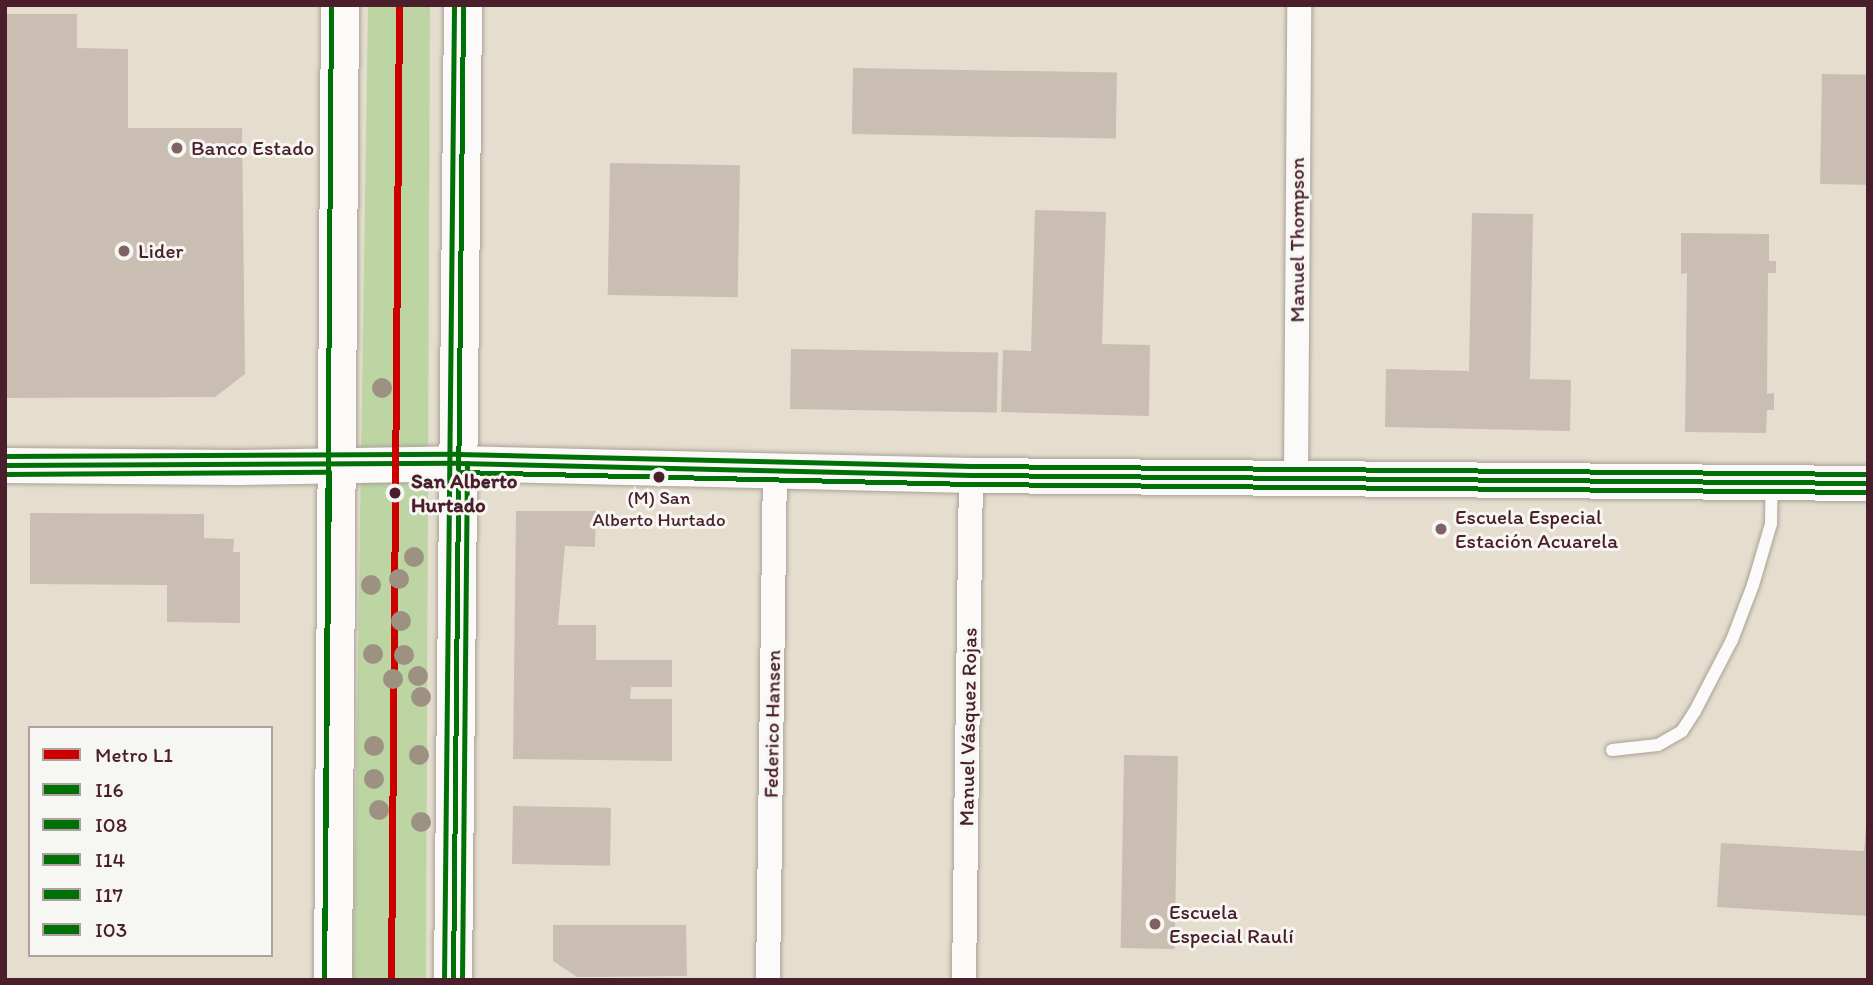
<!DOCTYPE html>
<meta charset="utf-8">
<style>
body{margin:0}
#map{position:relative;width:1873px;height:985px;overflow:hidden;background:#e5dece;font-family:Itim,sans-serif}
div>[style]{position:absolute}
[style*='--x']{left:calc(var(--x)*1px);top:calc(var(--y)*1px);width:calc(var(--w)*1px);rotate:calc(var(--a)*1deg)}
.green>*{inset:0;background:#bcd5a3}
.building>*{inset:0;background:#cabeb2;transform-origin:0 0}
.roads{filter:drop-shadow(0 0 2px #aaa098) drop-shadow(0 0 2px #aaa098)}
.lane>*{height:12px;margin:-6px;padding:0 6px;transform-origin:6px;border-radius:6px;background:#fbfaf8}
.street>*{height:24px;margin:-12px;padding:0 12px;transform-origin:12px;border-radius:12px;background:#fbfaf8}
.secondary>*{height:35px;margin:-17.5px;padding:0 17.5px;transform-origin:17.5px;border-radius:17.5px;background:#fbfaf8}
.primary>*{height:38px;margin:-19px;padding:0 19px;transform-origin:19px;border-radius:19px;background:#fbfaf8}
.bus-1>*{height:5px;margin:-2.5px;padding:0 2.5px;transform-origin:2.5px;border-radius:2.5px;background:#007106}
.bus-2>*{height:5px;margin:-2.5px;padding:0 2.5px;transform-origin:2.5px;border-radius:2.5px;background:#007106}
.bus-3>*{height:5px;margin:-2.5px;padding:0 2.5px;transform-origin:2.5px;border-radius:2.5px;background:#007106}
.bus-4>*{height:5px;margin:-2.5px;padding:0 2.5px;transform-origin:2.5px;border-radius:2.5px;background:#007106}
.bus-5>*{height:5px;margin:-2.5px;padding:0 2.5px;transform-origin:2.5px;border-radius:2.5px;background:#007106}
.metro-1>*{height:7px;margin:-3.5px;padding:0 3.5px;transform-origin:3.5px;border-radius:3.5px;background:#c00}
.trees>*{width:20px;height:20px;margin:-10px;border-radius:50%;background:#9d9282}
.dots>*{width:19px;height:19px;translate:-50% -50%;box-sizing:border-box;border:4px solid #f6f6f2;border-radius:50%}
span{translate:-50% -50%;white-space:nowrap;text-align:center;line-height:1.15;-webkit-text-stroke:6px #f6f6f2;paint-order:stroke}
.bus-label{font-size:19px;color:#4a1f2b}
.poi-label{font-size:21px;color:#4a1f2b}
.left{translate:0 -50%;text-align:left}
.street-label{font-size:21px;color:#4a1f2b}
.stop-label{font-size:21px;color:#4a1f2b;font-weight:700}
.frame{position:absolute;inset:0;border:7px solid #4a1f2b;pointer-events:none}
.legend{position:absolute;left:28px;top:726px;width:245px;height:231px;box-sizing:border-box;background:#f6f6f2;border:2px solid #b1a0a2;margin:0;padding:9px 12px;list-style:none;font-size:21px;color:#4a1f2b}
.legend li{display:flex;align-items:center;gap:14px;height:35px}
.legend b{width:35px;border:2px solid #b1a0a2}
</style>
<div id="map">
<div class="green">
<div style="clip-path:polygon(368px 5px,430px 5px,426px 980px,353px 980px)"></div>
</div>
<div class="building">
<div style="clip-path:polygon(5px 14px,77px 14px,77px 48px,128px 49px,128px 128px,242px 128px,245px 374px,215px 397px,5px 398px)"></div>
<div style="left:853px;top:68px;width:264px;height:66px;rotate:1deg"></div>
<div style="left:1822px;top:74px;width:46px;height:110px;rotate:1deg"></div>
<div style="left:610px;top:163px;width:130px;height:132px;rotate:1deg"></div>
<div style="clip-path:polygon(1035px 210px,1106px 212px,1102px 344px,1150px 345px,1149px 416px,1001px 412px,1003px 350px,1031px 351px)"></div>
<div style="clip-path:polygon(1472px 213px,1533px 214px,1530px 379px,1571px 380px,1570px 431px,1385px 427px,1386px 369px,1469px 371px)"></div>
<div style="clip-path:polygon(1681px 233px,1769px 234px,1769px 261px,1776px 261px,1776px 273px,1768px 273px,1767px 394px,1774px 393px,1774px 410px,1767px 410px,1766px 433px,1685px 432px,1687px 273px,1681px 274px)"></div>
<div style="left:791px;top:349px;width:207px;height:60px;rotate:1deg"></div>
<div style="clip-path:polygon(516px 511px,596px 511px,595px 547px,565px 546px,558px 625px,596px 625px,596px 660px,672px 660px,672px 687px,631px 687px,630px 699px,672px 699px,672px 761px,513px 759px)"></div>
<div style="clip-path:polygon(30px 513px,204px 514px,204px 538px,234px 539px,233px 552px,240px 552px,240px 623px,167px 622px,167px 585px,30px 584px)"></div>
<div style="left:1124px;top:755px;width:54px;height:193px;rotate:1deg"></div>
<div style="left:513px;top:806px;width:98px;height:58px;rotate:1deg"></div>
<div style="clip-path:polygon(1866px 825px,1868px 916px,1717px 907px,1721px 843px,1864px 851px)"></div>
<div style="clip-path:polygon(553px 925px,686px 925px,687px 976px,577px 977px,553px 961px)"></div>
</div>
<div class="roads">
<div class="lane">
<div style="--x:1612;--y:750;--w:46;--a:-6.2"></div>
<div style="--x:1658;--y:745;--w:28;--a:-30"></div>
<div style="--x:1682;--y:731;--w:24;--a:-57"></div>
<div style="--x:1695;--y:711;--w:80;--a:-62.5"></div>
<div style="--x:1732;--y:640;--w:59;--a:-69.1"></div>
<div style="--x:1753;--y:585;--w:64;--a:-73.6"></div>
<div style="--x:1771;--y:524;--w:39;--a:-89"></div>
</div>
<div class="street">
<div style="--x:1296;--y:475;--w:470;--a:-89.6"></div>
<div style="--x:768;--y:980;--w:513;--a:-89.22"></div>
<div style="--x:964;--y:980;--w:505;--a:-89.21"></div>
</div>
<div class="secondary">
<div style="--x:5;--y:465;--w:233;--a:0.5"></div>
<div style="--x:238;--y:467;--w:220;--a:-1"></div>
<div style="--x:458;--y:463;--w:513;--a:1.34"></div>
<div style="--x:971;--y:475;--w:897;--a:0.51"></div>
</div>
<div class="primary">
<div style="--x:333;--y:980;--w:975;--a:-89.59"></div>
<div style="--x:453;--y:980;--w:975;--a:-89.41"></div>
</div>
</div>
<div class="bus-1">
<div style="--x:5;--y:465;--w:453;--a:-0.3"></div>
<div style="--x:458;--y:463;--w:513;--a:1.34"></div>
<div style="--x:971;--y:475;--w:897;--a:0.51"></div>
<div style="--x:453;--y:980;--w:975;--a:-89.41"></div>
</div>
<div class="bus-2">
<div style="--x:458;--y:472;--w:513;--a:1.34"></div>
<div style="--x:971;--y:484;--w:897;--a:0.51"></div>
<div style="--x:462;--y:980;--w:517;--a:-89.45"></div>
</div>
<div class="bus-3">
<div style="--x:324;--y:980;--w:975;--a:-89.59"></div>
<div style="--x:444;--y:980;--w:975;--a:-89.41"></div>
</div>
<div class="bus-4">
<div style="--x:5;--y:456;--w:453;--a:-0.3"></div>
<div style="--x:458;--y:454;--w:513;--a:1.34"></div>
<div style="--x:971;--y:466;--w:897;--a:0.51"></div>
</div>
<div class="bus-5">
<div style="--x:5;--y:474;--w:324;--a:-0.4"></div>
<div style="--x:329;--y:472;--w:508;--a:90.56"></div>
</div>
<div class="metro-1">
<div style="--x:391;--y:980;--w:975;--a:-89.53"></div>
</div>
<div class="trees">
<div style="left:382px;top:388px"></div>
<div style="left:414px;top:557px"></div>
<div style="left:399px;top:579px"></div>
<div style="left:371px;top:585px"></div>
<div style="left:401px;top:621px"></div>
<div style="left:373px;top:654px"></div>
<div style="left:404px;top:655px"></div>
<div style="left:418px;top:676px"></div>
<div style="left:393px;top:679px"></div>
<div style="left:421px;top:697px"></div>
<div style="left:374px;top:746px"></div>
<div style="left:419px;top:755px"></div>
<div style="left:374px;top:779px"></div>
<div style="left:379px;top:810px"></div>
<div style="left:421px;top:822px"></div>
</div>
<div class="dots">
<div style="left:177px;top:148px;background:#806264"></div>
<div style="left:124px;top:251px;background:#806264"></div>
<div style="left:659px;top:477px;background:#4a1f2b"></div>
<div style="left:395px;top:493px;background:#4a1f2b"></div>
<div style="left:1441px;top:529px;background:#806264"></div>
<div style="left:1155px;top:924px;background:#806264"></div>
</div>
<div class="bus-label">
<span style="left:659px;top:509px">(M) San<br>Alberto Hurtado</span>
</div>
<div class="poi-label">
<span class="left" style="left:191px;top:148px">Banco Estado</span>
<span class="left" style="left:138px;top:251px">Lider</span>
<span class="left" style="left:1455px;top:529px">Escuela Especial<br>Estación Acuarela</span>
<span class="left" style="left:1169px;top:924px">Escuela<br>Especial Raulí</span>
</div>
<div class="street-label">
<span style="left:1297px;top:240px;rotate:-90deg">Manuel Thompson</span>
<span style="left:772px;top:724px;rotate:-89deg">Federico Hansen</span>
<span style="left:968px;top:727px;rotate:-89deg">Manuel Vásquez Rojas</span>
</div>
<div class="stop-label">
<span class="left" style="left:411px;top:493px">San Alberto<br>Hurtado</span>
</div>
<div class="frame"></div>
<ul class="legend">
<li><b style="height:9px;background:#c00"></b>Metro L1</li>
<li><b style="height:9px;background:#007106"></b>I16</li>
<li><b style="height:9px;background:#007106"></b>I08</li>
<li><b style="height:9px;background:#007106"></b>I14</li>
<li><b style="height:9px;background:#007106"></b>I17</li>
<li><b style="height:9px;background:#007106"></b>I03</li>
</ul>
</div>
